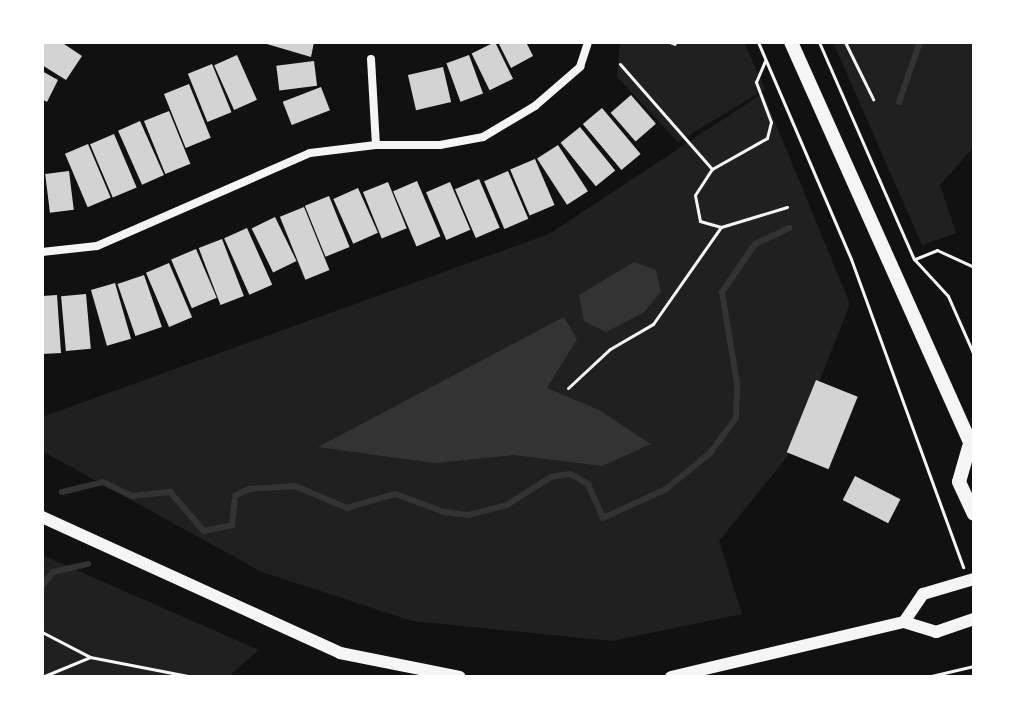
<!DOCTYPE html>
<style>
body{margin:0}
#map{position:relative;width:1016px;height:719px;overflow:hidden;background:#111;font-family:"Source Sans 3",sans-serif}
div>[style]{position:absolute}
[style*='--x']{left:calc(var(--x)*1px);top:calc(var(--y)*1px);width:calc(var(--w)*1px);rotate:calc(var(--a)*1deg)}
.green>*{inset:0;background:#202020}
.water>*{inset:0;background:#333}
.stream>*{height:6px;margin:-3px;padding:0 3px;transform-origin:3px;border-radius:3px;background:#333}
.building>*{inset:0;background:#d3d3d3;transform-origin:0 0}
.path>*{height:3px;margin:-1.5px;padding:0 1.5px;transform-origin:1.5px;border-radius:1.5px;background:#f5f5f5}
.minor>*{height:8px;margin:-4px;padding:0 4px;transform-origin:4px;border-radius:4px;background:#f5f5f5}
.tertiary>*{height:12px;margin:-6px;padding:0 6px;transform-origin:6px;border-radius:6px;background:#f5f5f5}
.primary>*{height:14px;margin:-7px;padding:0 7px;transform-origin:7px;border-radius:7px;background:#f5f5f5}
span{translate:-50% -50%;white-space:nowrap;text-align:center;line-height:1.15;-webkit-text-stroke:7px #fff;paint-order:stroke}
.frame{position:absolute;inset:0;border:44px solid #fff;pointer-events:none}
</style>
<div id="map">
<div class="green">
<div style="clip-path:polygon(620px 42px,744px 42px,765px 89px,678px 142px,617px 77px)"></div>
<div style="clip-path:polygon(833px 42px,974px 42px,974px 147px,940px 185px,956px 233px,922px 245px)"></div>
<div style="clip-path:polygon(763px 93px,850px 304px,791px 452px,719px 541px,742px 614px,612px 641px,412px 621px,262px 572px,42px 451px,42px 417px,549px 234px)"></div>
<div style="clip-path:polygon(42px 555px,259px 650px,228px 677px,42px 677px)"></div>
</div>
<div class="water">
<div style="clip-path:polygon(634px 262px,656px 270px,661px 292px,643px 313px,606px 332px,584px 321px,579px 295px)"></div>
<div style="clip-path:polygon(564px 317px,577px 339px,547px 388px,599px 410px,651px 444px,602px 466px,514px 455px,434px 463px,318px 447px)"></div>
</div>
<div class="stream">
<div style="--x:899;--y:102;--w:64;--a:-70.7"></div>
<div style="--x:62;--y:492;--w:42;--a:-13.7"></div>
<div style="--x:103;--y:482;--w:32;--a:26"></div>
<div style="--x:132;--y:496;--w:38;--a:-6"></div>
<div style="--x:170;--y:492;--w:52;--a:48.9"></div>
<div style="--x:204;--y:531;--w:29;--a:-12"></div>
<div style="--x:232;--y:525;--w:29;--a:-84"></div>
<div style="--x:235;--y:496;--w:16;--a:-27"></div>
<div style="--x:249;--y:489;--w:46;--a:-3.7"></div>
<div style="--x:295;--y:486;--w:56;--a:22.9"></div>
<div style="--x:347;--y:508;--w:50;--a:-16.3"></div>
<div style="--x:395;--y:494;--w:52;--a:20.2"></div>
<div style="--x:444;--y:512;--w:24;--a:7"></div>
<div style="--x:468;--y:515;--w:40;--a:-14.4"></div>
<div style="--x:507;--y:505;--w:52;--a:-32.5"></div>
<div style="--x:551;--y:477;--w:19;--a:-9"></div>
<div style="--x:570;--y:474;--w:21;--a:29"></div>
<div style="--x:588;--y:484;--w:37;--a:66"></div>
<div style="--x:603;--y:518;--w:69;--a:-24.7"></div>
<div style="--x:666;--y:489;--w:57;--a:-39.3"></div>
<div style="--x:710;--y:453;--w:44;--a:-53.4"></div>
<div style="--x:736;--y:418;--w:35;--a:-88"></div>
<div style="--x:737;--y:383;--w:92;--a:-99.4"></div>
<div style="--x:722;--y:292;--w:58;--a:-55.5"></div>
<div style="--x:755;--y:244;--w:38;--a:-25"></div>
<div style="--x:42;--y:586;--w:18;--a:-52"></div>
<div style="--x:53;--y:572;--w:36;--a:-13"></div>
</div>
<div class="building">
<div style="clip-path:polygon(42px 42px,61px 42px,82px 56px,66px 80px,42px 65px)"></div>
<div style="clip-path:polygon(260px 42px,314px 42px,311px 57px)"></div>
<div style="left:495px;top:42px;width:41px;height:26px;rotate:64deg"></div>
<div style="clip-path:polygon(498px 42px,526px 42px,533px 56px,511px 68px)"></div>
<div style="left:237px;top:55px;width:49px;height:25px;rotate:66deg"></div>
<div style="left:469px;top:55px;width:41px;height:24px;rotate:70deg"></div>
<div style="left:314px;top:61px;width:25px;height:38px;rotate:83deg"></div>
<div style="left:212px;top:64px;width:52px;height:26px;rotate:68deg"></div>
<div style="left:443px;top:67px;width:36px;height:36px;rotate:77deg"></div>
<div style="clip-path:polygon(42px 71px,58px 80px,47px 102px,42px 99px)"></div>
<div style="left:189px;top:84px;width:58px;height:27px;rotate:68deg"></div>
<div style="left:321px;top:87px;width:25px;height:41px;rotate:69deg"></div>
<div style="left:631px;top:95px;width:38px;height:27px;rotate:49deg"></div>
<div style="left:602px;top:108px;width:60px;height:25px;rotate:50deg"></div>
<div style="left:169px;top:111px;width:57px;height:27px;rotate:68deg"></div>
<div style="left:140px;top:121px;width:59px;height:24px;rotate:66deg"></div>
<div style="left:580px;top:127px;width:56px;height:25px;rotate:51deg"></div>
<div style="left:114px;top:134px;width:58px;height:26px;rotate:67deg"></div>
<div style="left:88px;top:144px;width:58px;height:25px;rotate:67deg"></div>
<div style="left:558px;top:145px;width:55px;height:25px;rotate:57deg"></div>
<div style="left:535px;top:159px;width:50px;height:27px;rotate:67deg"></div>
<div style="left:69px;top:171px;width:39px;height:24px;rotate:83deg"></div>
<div style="left:508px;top:171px;width:52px;height:26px;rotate:67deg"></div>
<div style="left:479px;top:179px;width:53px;height:26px;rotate:67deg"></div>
<div style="left:417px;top:181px;width:60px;height:26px;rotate:67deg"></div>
<div style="left:388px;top:182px;width:50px;height:27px;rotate:68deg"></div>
<div style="left:450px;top:182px;width:52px;height:26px;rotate:67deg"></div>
<div style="left:358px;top:188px;width:49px;height:27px;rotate:66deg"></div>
<div style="left:329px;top:196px;width:55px;height:26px;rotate:68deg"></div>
<div style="left:304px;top:207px;width:68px;height:26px;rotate:68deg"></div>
<div style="left:275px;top:217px;width:49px;height:26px;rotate:64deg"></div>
<div style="left:247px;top:228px;width:62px;height:25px;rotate:66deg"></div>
<div style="left:222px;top:239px;width:61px;height:25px;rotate:69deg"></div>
<div style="left:196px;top:249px;width:53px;height:27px;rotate:67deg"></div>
<div style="left:169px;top:263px;width:59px;height:25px;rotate:67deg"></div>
<div style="left:144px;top:275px;width:55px;height:28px;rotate:71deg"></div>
<div style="left:115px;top:283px;width:58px;height:25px;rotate:74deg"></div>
<div style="left:86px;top:294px;width:55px;height:25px;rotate:85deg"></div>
<div style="clip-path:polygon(57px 295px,61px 353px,42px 354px,42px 296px)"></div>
<div style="left:816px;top:380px;width:45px;height:78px;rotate:22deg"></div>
<div style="left:855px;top:476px;width:51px;height:27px;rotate:27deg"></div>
</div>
<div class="path">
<div style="--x:670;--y:42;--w:5;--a:22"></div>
<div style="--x:758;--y:42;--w:236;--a:66.8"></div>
<div style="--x:851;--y:259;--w:328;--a:70"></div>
<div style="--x:819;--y:42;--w:237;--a:66.4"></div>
<div style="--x:914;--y:259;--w:50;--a:47.4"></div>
<div style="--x:948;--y:296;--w:64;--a:66.2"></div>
<div style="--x:845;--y:42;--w:64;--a:63.8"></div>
<div style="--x:620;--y:64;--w:140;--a:48.8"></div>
<div style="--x:721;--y:227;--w:22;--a:-164"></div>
<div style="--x:700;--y:221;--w:26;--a:-101"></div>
<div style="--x:695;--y:195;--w:31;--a:-57"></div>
<div style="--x:712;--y:169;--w:63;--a:-29.4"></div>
<div style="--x:767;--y:138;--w:16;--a:-76"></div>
<div style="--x:771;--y:122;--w:43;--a:-110.6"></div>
<div style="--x:756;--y:82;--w:23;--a:-67"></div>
<div style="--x:915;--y:259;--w:24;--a:-22"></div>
<div style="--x:937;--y:250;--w:41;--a:24.7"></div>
<div style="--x:568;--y:388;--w:57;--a:-42.9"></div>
<div style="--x:610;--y:349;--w:50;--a:-30.2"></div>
<div style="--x:653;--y:324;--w:118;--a:-55"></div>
<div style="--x:721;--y:227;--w:69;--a:-16.9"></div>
<div style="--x:42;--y:632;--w:54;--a:27.5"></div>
<div style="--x:42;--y:677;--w:52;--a:-22.6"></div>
<div style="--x:90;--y:657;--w:105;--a:11"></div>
<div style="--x:927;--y:677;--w:48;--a:-13.2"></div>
</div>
<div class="minor">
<div style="--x:371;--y:59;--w:86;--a:86.7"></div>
<div style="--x:42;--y:252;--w:55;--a:-6.2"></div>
<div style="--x:97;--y:246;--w:232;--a:-23.6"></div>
<div style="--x:310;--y:153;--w:66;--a:-6.9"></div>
<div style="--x:376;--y:145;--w:64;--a:0"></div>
<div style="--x:440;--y:145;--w:44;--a:-10.5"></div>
<div style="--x:483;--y:137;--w:61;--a:-30.8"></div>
<div style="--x:535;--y:106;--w:60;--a:-40.9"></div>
<div style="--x:580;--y:67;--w:26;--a:-72"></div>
</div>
<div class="tertiary">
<div style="--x:42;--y:517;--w:328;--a:24.5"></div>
<div style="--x:340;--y:653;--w:122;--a:11.3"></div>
<div style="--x:904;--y:622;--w:34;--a:-56"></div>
<div style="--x:923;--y:594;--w:53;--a:-16.4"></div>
<div style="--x:671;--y:677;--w:239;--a:-13.3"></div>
<div style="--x:904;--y:622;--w:34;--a:17"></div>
<div style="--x:936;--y:632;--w:40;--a:-18.9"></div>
</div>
<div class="primary">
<div style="--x:791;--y:42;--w:449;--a:65.9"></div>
<div style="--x:969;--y:447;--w:36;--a:106"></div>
<div style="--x:959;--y:482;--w:35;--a:65"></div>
</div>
<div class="frame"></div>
</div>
